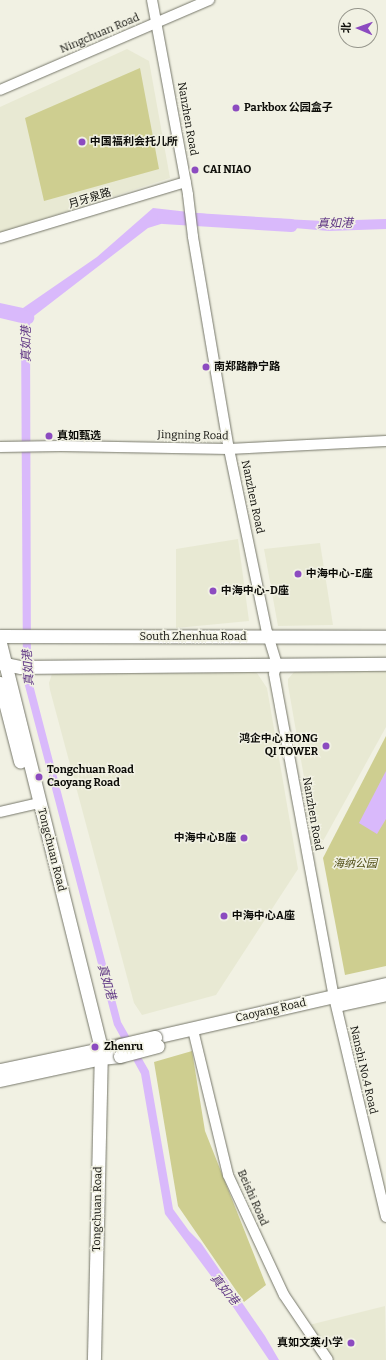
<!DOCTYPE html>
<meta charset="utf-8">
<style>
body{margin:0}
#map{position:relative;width:386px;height:1360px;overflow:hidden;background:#f1f1e3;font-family:Bitter,"Noto Sans SC",serif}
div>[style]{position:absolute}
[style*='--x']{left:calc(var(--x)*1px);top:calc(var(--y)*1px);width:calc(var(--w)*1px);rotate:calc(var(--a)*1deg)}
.built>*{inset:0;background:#e8e9d3}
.green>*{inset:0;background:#cece90}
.water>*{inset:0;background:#d9b9fb}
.river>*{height:13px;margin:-6.5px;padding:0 6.5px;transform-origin:6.5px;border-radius:6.5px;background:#d9b9fb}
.roads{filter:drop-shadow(0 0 1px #76776a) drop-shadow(0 0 1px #76776a)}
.minor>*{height:10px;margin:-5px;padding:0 5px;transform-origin:5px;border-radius:5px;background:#fff}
.major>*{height:13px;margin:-6.5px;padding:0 6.5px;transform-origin:6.5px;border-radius:6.5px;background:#fff}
.bridges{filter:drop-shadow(0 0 1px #76776a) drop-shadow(0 0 1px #76776a)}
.major-bridge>*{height:13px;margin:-6.5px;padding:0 6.5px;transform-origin:6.5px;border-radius:6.5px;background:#fff}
.dots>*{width:11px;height:11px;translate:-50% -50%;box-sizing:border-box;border:2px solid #f1f1e3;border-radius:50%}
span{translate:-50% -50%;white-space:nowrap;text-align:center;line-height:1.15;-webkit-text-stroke:3px #f1f1e3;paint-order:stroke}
.street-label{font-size:11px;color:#0d0d09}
.poi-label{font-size:11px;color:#0d0d09;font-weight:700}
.left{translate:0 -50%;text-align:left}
.right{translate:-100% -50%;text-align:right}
.park-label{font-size:11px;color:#504e15;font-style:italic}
.water-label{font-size:12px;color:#623986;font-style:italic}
.north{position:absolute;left:338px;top:8px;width:40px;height:40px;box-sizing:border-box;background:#f1f1e3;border:1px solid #96968c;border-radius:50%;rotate:272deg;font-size:11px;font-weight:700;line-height:16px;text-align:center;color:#0d0d09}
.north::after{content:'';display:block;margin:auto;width:14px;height:18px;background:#8c4bc0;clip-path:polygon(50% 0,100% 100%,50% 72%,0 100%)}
</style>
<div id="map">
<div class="built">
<div style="clip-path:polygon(127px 49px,149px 61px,170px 178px,0 233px,0 107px)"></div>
<div style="clip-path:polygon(238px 539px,249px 621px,176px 628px,176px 549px)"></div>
<div style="clip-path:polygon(320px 543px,333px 625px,278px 626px,264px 549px)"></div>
<div style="clip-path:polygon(241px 669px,257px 673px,267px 688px,298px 869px,216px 995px,142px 1015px,134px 1003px,50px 690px,49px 683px,52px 674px)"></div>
<div style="clip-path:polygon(386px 669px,386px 727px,317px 852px,288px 685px,288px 679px,295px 671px)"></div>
<div style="clip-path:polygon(385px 1306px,386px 1360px,328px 1360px,305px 1326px)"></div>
</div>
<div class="green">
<div style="clip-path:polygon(140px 68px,159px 169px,44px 201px,25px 118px)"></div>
<div style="clip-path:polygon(386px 736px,386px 966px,345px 975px,323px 858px)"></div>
<div style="clip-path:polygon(192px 1051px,205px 1131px,266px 1285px,244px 1302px,178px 1206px,154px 1062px)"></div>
</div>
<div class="water">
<div style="clip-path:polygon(153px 208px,224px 216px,324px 221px,386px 219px,386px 229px,329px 231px,180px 218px,148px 228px,30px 319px,31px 677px,121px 1022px,149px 1071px,173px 1209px,189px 1231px,201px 1243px,265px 1336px,279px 1360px,269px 1360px,223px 1292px,165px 1214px,141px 1074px,114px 1025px,23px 678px,21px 321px,0 316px,0 303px,23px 308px,97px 257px)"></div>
<div style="clip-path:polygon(386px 771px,386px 819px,377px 834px,359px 823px)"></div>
</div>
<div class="river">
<div style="--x:163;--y:217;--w:128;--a:3.6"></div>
<div style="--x:0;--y:311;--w:28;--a:13"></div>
</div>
<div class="roads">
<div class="minor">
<div style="--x:152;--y:0;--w:198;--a:79.5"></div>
<div style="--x:188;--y:195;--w:42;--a:83.2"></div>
<div style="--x:193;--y:237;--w:215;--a:80.4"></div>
<div style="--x:229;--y:449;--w:187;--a:78.3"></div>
<div style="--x:267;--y:632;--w:34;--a:73"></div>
<div style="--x:277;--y:664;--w:10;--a:107"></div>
<div style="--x:274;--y:674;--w:329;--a:79.5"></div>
<div style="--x:334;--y:997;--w:226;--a:76.7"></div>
<div style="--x:0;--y:90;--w:228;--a:-23.3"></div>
<div style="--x:0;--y:238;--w:194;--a:-16.8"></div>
<div style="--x:0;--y:447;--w:61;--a:-0.9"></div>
<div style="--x:61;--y:446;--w:168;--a:1"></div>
<div style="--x:229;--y:449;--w:157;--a:-2.9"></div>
<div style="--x:0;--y:812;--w:40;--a:-13"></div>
<div style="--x:193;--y:1030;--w:149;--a:76.4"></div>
<div style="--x:228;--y:1175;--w:132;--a:65"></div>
<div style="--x:284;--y:1295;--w:78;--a:55.9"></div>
</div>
<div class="major">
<div style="--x:0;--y:636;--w:386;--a:0.1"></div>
<div style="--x:0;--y:643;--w:417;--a:76"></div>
<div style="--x:101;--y:1048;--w:312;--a:91.3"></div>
<div style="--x:0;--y:663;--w:21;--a:11"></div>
<div style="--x:21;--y:667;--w:365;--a:-0.5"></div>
<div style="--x:0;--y:683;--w:81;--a:75.6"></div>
<div style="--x:341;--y:1004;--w:46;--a:-12.5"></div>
<div style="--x:155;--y:1037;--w:237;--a:-12.9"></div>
<div style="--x:0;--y:1070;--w:123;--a:-11.8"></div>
<div style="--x:0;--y:1080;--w:103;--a:-12.3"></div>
<div style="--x:101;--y:1058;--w:19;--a:-6"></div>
</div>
</div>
<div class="bridges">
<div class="major-bridge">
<div style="--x:120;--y:1045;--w:36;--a:-13"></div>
<div style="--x:120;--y:1056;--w:39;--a:-15"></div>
</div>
</div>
<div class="dots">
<div style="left:236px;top:108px;background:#8c4bc0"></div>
<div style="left:82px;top:142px;background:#8c4bc0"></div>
<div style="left:195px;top:170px;background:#8c4bc0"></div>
<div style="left:206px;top:367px;background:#8c4bc0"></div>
<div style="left:49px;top:436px;background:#8c4bc0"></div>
<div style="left:298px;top:574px;background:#8c4bc0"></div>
<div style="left:213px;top:591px;background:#8c4bc0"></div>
<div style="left:326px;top:746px;background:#8c4bc0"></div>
<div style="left:39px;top:777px;background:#8c4bc0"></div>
<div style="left:244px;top:838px;background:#8c4bc0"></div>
<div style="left:224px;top:916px;background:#8c4bc0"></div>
<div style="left:95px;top:1047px;background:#8c4bc0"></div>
<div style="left:351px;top:1343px;background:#8c4bc0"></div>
</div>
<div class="street-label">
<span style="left:100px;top:34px;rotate:-23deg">Ningchuan Road</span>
<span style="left:187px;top:119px;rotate:80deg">Nanzhen Road</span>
<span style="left:90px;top:199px;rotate:-17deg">月牙泉路</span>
<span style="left:193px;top:436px;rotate:1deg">Jingning Road</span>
<span style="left:252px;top:497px;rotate:78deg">Nanzhen Road</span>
<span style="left:193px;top:637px">South Zhenhua Road</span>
<span style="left:312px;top:814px;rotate:80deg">Nanzhen Road</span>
<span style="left:51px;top:850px;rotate:76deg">Tongchuan Road</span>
<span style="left:271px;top:1011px;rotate:-13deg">Caoyang Road</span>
<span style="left:363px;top:1070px;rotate:77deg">Nanshi No.4 Road</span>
<span style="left:252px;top:1198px;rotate:66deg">Beishi Road</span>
<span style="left:98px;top:1209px;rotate:-89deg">Tongchuan Road</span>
</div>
<div class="poi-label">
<span class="left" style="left:244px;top:108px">Parkbox 公园盒子</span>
<span class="left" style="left:90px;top:142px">中国福利会托儿所</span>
<span class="left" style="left:203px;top:170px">CAI NIAO</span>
<span class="left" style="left:214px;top:367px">南郑路静宁路</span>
<span class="left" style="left:57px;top:436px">真如甄选</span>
<span class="left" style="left:306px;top:574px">中海中心-E座</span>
<span class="left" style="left:221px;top:591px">中海中心-D座</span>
<span class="right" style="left:318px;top:746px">鸿企中心 HONG<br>QI TOWER</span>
<span class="left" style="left:47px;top:777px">Tongchuan Road<br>Caoyang Road</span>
<span class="right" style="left:236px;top:838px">中海中心B座</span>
<span class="left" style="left:232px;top:916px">中海中心A座</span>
<span class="left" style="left:104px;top:1047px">Zhenru</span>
<span class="right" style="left:343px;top:1343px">真如文英小学</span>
</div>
<div class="park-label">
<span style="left:355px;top:864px">海纳公园</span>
</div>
<div class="water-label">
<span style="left:335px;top:224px;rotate:-1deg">真如港</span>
<span style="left:27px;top:344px;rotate:-90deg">真如港</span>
<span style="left:29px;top:668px;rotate:-94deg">真如港</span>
<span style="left:106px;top:982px;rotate:74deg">真如港</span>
<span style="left:224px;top:1290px;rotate:50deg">真如港</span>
</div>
<div class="north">北</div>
</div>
